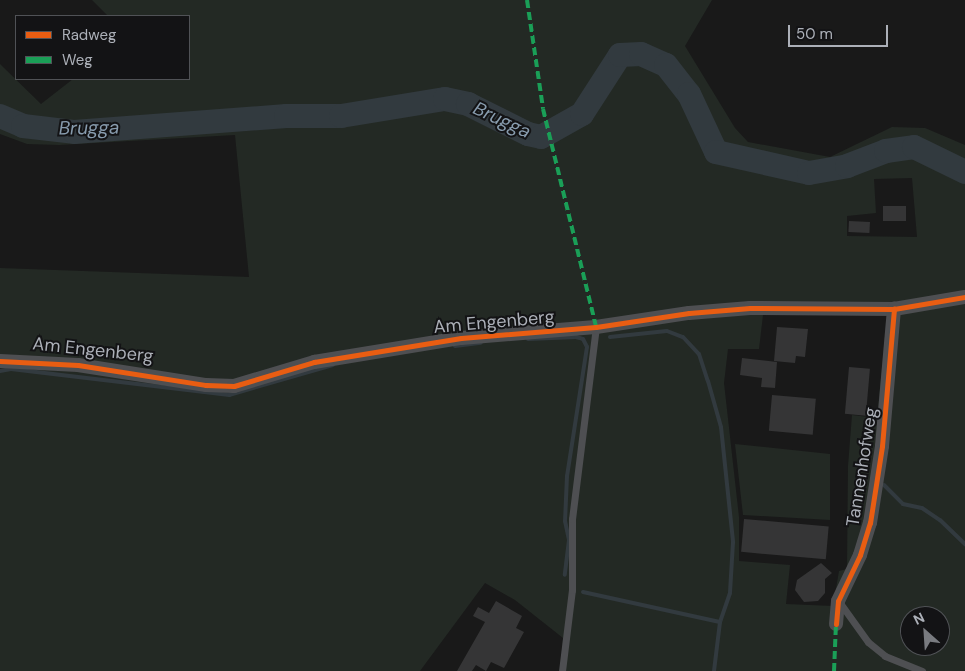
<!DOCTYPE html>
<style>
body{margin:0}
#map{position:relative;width:965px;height:671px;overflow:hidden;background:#191919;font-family:"DM Sans",sans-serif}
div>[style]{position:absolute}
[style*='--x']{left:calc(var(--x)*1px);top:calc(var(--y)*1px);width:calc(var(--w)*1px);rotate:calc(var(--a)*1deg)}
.green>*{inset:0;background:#232924}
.stream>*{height:4px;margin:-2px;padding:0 2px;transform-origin:2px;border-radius:2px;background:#323a3f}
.river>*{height:24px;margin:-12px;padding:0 12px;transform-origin:12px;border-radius:12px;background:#323a3f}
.building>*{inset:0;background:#353536;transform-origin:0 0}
.lane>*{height:7px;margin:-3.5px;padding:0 3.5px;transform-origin:3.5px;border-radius:3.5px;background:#4e4f52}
.street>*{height:14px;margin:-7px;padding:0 7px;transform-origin:7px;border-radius:7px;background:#4e4f52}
.quiet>*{height:4px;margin-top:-2px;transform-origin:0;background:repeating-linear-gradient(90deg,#1a9f57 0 8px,transparent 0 12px)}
.cycleway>*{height:5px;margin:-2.5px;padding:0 2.5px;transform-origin:2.5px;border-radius:2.5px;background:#e95d12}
span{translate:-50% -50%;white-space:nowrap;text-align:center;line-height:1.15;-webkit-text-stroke:4px #131315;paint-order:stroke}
.street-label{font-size:18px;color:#acb0b8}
.water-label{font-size:19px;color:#889cae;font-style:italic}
.legend{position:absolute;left:15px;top:15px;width:175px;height:65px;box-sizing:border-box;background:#131315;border:1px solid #505256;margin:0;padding:6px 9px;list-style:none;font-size:15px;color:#acb0b8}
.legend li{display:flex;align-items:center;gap:10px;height:25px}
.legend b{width:25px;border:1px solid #505256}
.north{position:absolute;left:900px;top:606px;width:50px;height:50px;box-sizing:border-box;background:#131315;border:1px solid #505256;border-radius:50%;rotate:334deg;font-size:14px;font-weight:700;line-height:20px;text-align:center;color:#acb0b8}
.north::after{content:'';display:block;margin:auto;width:18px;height:22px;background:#797b80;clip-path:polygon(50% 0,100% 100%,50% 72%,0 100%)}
.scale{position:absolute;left:788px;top:25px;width:100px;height:22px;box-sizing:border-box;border:2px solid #acb0b8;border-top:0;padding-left:6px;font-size:15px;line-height:18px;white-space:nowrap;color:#acb0b8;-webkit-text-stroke:4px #131315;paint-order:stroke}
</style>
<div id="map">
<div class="green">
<div style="clip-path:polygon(evenodd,92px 0,712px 0,685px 46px,735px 128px,748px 142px,830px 157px,892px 127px,925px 128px,965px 145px,965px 671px,560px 671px,563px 638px,515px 600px,485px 583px,420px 671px,0 671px,0 268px,249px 277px,235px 135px,59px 145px,27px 144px,0 134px,0 64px,41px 104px,73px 79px,189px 79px,189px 16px,108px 16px,92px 0,912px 178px,917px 237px,847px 236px,847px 216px,876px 213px,874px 179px,912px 178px,92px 0,878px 314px,887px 315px,877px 418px,852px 415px,848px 466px,847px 569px,839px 571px,833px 606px,786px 604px,790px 565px,739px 561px,739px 517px,724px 383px,728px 349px,759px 349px,763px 315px,878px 314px,92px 0,910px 616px,940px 616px,940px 646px,910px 646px,910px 616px)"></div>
<div style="clip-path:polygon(735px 444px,830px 454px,830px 520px,743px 515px)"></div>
</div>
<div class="stream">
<div style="--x:610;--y:337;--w:57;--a:-6"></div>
<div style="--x:667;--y:331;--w:17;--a:21"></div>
<div style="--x:683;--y:337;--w:23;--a:47"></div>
<div style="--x:699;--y:354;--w:28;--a:72"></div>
<div style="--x:708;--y:381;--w:48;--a:74.2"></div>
<div style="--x:721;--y:427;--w:116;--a:84"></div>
<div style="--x:733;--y:542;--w:51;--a:93.4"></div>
<div style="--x:730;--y:593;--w:31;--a:109"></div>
<div style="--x:720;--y:622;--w:49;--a:97"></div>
<div style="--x:528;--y:339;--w:48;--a:-2.4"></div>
<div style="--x:576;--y:337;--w:7;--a:16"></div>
<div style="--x:583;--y:339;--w:9;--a:63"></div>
<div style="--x:587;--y:347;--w:131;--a:98.8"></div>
<div style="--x:567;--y:476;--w:45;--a:92.5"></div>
<div style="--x:565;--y:521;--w:19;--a:78"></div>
<div style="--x:569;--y:540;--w:35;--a:97"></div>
<div style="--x:455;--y:346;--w:26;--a:-7"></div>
<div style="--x:0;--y:371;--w:11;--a:-10"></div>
<div style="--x:11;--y:369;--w:220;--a:6.8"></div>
<div style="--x:229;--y:395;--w:108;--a:-16.1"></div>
<div style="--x:884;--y:485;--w:27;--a:45"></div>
<div style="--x:903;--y:504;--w:19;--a:12"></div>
<div style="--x:922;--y:508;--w:22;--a:34"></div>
<div style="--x:940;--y:520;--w:35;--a:44"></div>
<div style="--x:583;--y:592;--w:140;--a:12.4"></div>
</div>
<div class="river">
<div style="--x:0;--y:116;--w:25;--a:23"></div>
<div style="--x:23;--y:126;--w:51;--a:6.7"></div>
<div style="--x:74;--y:132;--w:213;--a:-4.3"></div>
<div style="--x:286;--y:116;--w:55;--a:0"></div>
<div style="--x:341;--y:116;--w:105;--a:-9.3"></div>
<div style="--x:445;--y:99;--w:24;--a:12"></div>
<div style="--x:468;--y:104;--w:67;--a:26.6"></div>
<div style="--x:528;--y:134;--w:13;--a:13"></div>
<div style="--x:541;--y:137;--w:47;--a:-29.3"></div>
<div style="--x:582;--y:114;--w:70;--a:-57.2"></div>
<div style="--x:620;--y:55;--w:21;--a:-3"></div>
<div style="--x:641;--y:54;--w:27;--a:24"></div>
<div style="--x:666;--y:65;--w:37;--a:52"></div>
<div style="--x:689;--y:94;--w:64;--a:65"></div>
<div style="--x:716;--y:152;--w:95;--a:12.7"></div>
<div style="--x:809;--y:173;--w:39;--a:-10"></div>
<div style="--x:847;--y:166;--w:42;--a:-21"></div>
<div style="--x:886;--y:151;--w:28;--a:-8"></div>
<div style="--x:914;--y:147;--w:57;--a:26.1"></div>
</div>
<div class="building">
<div style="left:906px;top:206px;width:15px;height:23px;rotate:90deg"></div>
<div style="left:849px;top:221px;width:21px;height:11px;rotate:3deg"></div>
<div style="clip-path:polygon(777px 327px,808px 329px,805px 357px,796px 356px,795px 363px,774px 361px)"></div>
<div style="clip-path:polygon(742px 358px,777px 362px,775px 388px,761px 387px,762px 378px,740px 375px)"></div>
<div style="left:849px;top:367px;width:21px;height:47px;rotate:5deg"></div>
<div style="left:772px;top:395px;width:44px;height:36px;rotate:5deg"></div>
<div style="left:744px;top:519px;width:85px;height:33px;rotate:5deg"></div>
<div style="clip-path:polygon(821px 563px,832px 573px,825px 579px,825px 593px,818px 601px,804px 602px,795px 590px,797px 580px)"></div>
<div style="clip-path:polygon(496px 601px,522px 616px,516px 628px,524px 632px,504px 668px,491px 662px,486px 671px,476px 665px,472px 671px,457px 671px,485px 622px,473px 616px,478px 607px,489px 613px)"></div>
</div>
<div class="lane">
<div style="--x:840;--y:603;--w:48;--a:54.3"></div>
<div style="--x:868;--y:642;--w:22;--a:39"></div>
<div style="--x:885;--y:656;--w:40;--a:22"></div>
<div style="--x:562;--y:671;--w:82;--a:-83"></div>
<div style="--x:572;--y:590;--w:71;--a:-90"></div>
<div style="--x:572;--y:519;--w:193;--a:-82.9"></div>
</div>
<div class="street">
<div style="--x:0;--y:361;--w:78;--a:2.9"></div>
<div style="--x:78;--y:365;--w:130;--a:8.9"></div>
<div style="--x:206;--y:385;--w:28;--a:2"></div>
<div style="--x:234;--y:386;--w:84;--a:-16.7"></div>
<div style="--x:314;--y:362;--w:149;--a:-9.3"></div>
<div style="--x:461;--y:338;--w:135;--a:-4.7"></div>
<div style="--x:596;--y:327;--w:94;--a:-8.6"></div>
<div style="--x:689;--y:313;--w:61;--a:-4.7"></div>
<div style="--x:750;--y:308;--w:144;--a:0.4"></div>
<div style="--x:894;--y:309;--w:72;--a:-9.6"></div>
<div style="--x:836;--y:624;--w:23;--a:-85"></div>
<div style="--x:838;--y:601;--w:51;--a:-64.4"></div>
<div style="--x:860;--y:555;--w:34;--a:-73"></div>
<div style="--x:870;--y:523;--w:78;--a:-81.1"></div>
<div style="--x:882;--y:446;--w:138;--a:-85"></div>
</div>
<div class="quiet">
<div style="--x:527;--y:0;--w:110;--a:81.6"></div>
<div style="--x:543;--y:109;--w:224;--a:76.3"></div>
<div style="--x:834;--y:671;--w:47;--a:-87.6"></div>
</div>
<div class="cycleway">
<div style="--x:0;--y:361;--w:78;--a:2.9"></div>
<div style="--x:78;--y:365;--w:130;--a:8.9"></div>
<div style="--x:206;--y:385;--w:28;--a:2"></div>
<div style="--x:234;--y:386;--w:84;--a:-16.7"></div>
<div style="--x:314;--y:362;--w:149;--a:-9.3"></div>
<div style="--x:461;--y:338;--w:135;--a:-4.7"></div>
<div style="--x:596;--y:327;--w:94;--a:-8.6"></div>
<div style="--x:689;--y:313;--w:61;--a:-4.7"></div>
<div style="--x:750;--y:308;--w:144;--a:0.4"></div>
<div style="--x:894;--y:309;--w:72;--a:-9.6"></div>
<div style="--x:836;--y:624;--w:23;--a:-85"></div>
<div style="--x:838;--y:601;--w:51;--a:-64.4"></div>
<div style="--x:860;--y:555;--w:34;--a:-73"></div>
<div style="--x:870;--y:523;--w:78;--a:-81.1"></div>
<div style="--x:882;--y:446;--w:138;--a:-85"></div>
</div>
<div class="street-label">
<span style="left:494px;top:322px;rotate:-5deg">Am Engenberg</span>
<span style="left:93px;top:350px;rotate:6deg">Am Engenberg</span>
<span style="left:862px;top:467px;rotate:-81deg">Tannenhofweg</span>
</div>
<div class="water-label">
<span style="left:502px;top:120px;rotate:25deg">Brugga</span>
<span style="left:89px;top:128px;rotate:-1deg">Brugga</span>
</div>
<ul class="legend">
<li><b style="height:6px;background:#e95d12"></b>Radweg</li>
<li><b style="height:6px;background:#1a9f57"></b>Weg</li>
</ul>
<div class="north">N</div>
<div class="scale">50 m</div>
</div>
